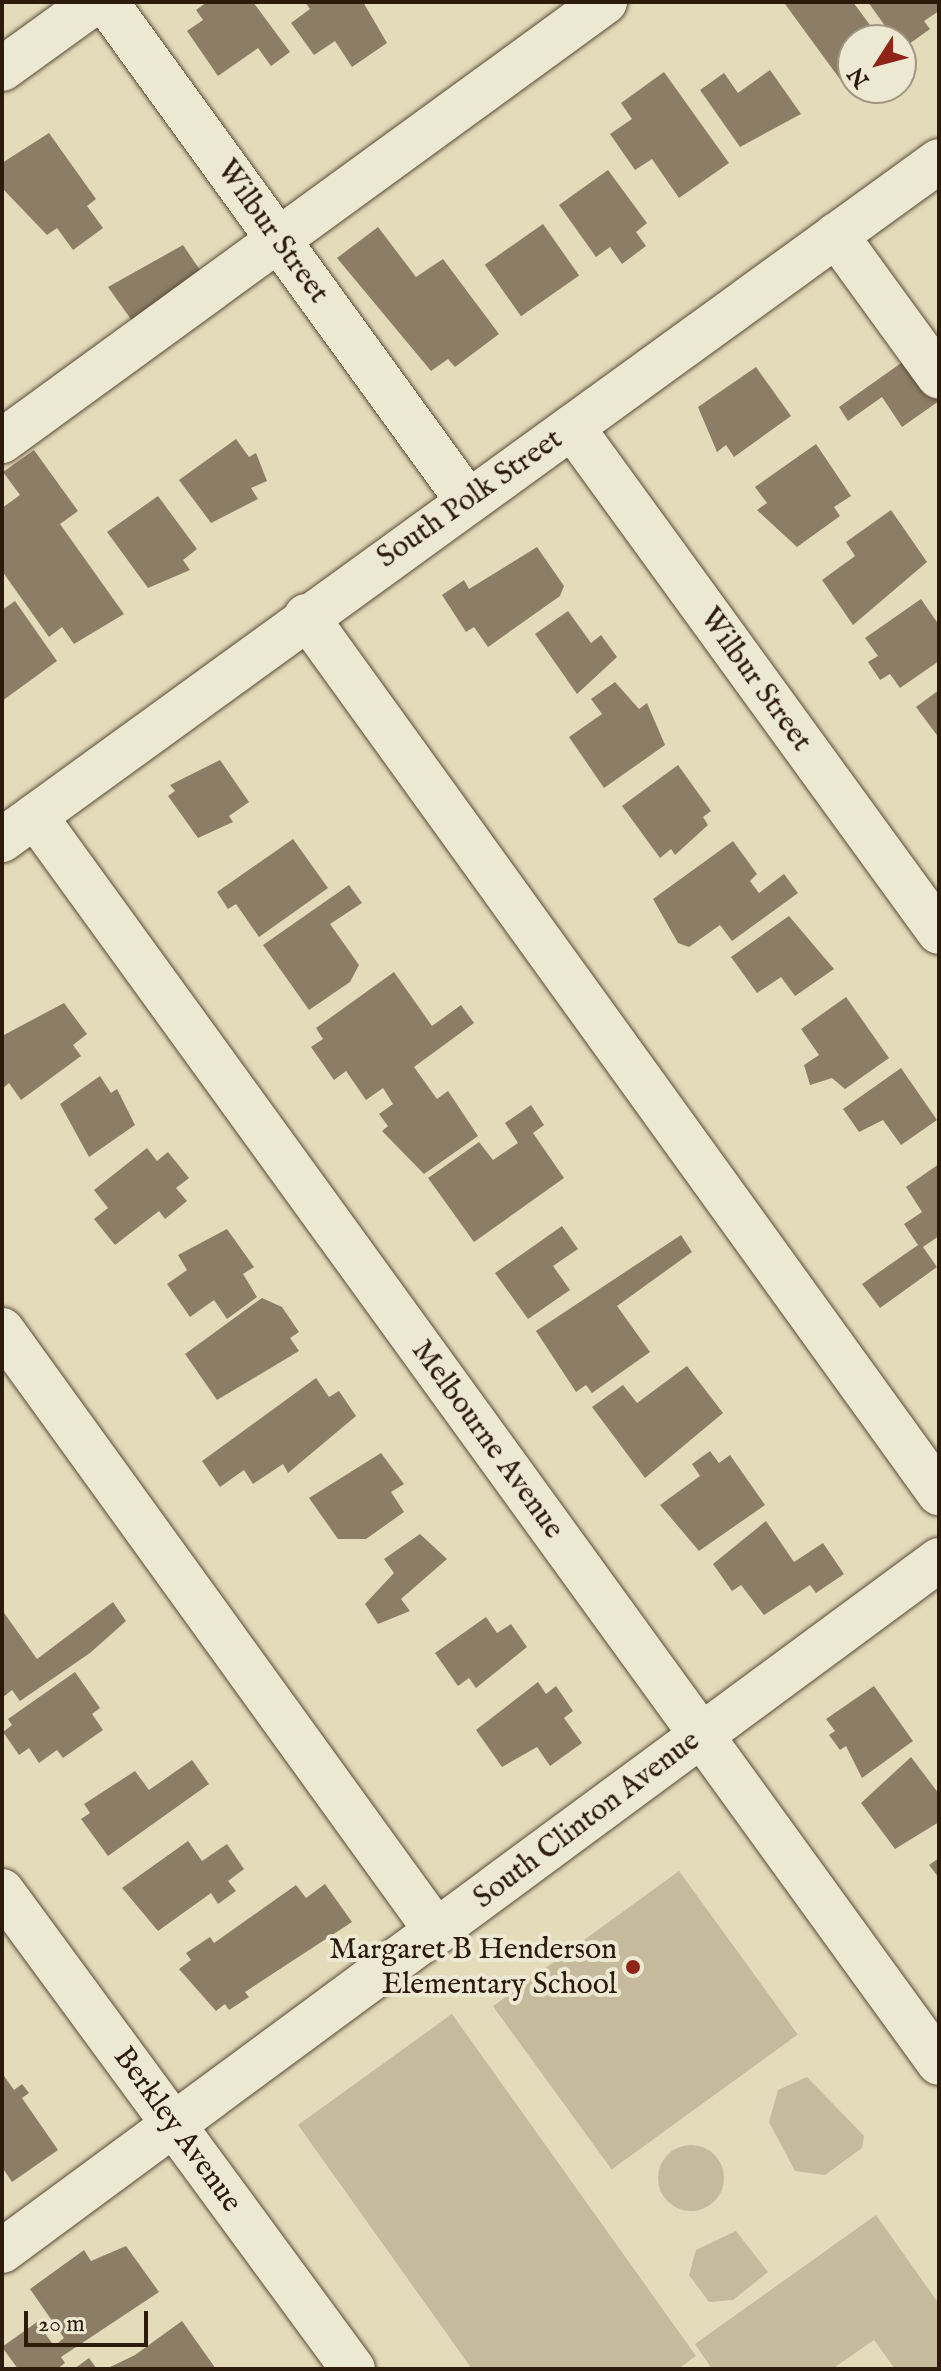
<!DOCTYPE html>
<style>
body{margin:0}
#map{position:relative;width:941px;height:2371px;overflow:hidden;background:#e4dbba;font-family:"IM FELL English",serif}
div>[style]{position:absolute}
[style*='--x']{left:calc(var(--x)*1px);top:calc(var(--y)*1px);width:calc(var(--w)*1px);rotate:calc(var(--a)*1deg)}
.green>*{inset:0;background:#c5ba9c;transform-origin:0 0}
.round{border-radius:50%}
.building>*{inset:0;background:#8c7e66;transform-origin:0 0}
.roads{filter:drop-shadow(0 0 2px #5a4a37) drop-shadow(0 0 2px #5a4a37)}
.minor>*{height:44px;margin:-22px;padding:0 22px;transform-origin:22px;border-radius:22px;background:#ede8d2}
.dots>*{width:22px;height:22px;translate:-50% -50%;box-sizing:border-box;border:4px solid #ede8d2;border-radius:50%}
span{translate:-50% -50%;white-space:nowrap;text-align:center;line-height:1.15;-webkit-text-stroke:8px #ede8d2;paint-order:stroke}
.street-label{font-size:30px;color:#2c1a0b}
.poi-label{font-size:30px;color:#2c1a0b}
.right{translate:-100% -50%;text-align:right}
.frame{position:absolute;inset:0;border:4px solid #2c1a0b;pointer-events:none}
.north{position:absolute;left:837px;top:24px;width:80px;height:80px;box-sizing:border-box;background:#ede8d2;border:2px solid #a09682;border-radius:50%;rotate:234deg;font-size:22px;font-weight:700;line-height:32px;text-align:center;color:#2c1a0b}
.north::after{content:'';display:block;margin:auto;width:28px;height:36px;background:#8f2418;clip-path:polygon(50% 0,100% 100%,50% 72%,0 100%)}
.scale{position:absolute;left:24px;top:2311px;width:124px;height:36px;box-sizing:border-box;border:4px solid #2c1a0b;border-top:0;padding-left:10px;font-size:24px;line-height:28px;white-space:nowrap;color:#2c1a0b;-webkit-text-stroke:6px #ede8d2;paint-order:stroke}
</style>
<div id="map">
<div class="green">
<div style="left:679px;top:1871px;width:202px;height:230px;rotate:54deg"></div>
<div style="clip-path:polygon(452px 2014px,696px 2356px,678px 2369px,472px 2369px,298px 2125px)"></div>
<div style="clip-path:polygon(807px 2077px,864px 2136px,862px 2148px,825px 2175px,795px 2171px,769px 2122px,778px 2090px)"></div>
<div class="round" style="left:658px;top:2145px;width:66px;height:66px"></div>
<div style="clip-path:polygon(876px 2215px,939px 2304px,939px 2369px,895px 2369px,874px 2340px,832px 2369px,712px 2369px,695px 2344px)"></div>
<div style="clip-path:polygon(736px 2231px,768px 2272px,733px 2300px,709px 2302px,689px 2275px,696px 2250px)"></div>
</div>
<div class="building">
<div style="clip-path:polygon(207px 2px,253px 2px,290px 52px,271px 66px,258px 48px,218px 76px,187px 31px,203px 20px,196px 10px)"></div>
<div style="clip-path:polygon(305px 2px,363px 2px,387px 43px,352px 67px,335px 41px,314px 55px,291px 23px,310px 9px)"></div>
<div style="clip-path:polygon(853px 2px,881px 40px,853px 40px,857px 88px,850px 93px,785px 4px)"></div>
<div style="clip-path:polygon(868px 2px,939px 2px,939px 11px,924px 21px,930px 29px,909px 44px,904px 36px,895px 40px)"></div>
<div style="clip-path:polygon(770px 70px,801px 114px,740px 147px,700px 90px,724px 73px,738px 93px)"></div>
<div style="clip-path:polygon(664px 72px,729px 163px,679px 198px,652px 159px,635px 170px,610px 134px,632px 119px,621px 103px)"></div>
<div style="clip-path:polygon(49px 133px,96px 199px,87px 206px,103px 228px,73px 250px,57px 228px,47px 235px,2px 188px,2px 163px)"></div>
<div style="clip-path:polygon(608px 170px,647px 223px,636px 232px,646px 246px,622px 264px,610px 247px,596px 257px,559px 205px)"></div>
<div style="left:543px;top:224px;width:63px;height:71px;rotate:55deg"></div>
<div style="clip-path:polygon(378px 227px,416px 277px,443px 259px,499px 334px,455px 367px,448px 359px,431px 371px,337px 258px)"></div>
<div style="clip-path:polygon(183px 245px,204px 276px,135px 325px,108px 287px)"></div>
<div style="clip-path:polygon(911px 356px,939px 401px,902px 427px,882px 397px,848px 421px,839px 407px)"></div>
<div style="clip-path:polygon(756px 367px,791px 416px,734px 457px,726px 445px,717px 452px,698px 407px)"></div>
<div style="clip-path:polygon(236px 439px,249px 457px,256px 453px,267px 481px,251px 488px,258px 499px,211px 523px,179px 480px)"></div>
<div style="clip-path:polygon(816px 444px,851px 496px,834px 507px,840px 516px,797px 547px,757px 510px,767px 503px,755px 487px)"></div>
<div style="clip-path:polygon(34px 450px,78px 511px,60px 524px,124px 614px,74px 644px,62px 627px,49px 637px,2px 571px,2px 508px,20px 495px,3px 472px)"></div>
<div style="clip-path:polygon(158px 496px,197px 549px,183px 560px,190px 570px,148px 588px,107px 532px)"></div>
<div style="clip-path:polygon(891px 510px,927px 562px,853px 625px,822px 580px,855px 556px,846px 542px)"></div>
<div style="clip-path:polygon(537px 547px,564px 586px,560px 596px,488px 647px,474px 627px,466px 632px,442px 595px,464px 580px,469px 589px)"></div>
<div style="clip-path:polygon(921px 599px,939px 625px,939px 661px,900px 688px,890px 674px,880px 680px,868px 662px,878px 656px,865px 638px)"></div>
<div style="clip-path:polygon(15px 601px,57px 661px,2px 701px,2px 610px)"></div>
<div style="clip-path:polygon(568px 611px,591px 643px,601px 635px,617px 657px,577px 694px,535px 634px)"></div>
<div style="clip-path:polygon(615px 682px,639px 709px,647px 703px,665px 745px,604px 788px,569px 737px,602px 714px,591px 699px)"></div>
<div style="clip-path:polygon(939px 690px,939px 738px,916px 707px)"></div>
<div style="clip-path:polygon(220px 760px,249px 802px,229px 816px,233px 822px,198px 838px,168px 796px,175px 791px,170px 785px)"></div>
<div style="clip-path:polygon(678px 765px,711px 811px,703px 817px,708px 825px,675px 855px,671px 849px,660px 858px,622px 806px)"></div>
<div style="clip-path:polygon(293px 839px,328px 888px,259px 937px,236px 904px,228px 909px,217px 892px)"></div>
<div style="clip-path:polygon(733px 841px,757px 874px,750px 881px,759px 893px,784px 874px,798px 893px,732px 941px,720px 925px,689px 947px,678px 943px,653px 899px)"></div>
<div style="clip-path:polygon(349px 885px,362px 903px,330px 924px,359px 965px,350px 982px,309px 1010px,263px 945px)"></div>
<div style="clip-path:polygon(789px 916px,834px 969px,795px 996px,781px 977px,757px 993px,731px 957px)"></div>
<div style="clip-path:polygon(394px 972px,432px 1026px,461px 1005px,474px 1023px,414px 1067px,437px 1099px,448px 1091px,478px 1136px,424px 1174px,382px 1131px,388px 1126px,379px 1114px,393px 1104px,383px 1088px,366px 1100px,346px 1071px,334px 1080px,311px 1047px,323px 1039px,316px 1028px)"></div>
<div style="clip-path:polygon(846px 997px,889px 1058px,845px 1089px,832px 1078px,810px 1085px,804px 1065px,819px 1055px,801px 1029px)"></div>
<div style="clip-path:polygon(64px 1003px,87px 1034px,73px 1045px,81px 1056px,21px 1100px,9px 1083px,2px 1089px,2px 1036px)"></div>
<div style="clip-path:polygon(901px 1068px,937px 1120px,901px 1145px,883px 1120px,859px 1132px,843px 1109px)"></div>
<div style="clip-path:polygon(100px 1076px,111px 1093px,117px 1089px,135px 1125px,89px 1157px,60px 1104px)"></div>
<div style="clip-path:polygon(531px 1105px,544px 1125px,533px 1133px,564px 1178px,474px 1242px,428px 1178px,479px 1142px,493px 1160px,518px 1143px,505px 1123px)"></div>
<div style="clip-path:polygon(147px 1148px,157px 1161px,168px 1152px,189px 1178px,176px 1188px,187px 1201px,165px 1219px,159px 1211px,115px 1245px,94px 1219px,108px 1208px,94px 1190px)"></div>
<div style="clip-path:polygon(939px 1164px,939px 1236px,923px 1247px,937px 1267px,880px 1308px,862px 1284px,918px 1245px,904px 1224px,922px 1212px,906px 1187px)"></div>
<div style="clip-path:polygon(562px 1226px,578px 1249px,553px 1266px,570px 1290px,528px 1319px,495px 1273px)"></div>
<div style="clip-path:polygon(227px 1229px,254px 1267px,243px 1274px,257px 1297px,227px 1319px,214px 1300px,190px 1317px,167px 1284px,187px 1270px,178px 1255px)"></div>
<div style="clip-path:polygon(681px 1235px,692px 1252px,617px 1306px,650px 1352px,592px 1393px,586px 1385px,576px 1392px,536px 1331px)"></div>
<div style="clip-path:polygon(262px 1298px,282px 1307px,299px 1332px,290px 1338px,299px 1351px,217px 1400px,185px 1354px)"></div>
<div style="clip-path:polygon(687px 1366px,723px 1413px,645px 1478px,592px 1407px,623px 1385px,637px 1403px)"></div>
<div style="clip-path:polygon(316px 1378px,329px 1397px,339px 1391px,356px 1416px,288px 1473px,283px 1464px,253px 1484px,244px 1470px,220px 1487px,202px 1461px)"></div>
<div style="clip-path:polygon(710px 1451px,719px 1463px,730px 1455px,765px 1505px,699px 1551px,660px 1505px,700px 1476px,692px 1464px)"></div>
<div style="clip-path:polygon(381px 1453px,404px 1484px,391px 1492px,404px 1512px,366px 1539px,338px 1539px,309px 1498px)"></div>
<div style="clip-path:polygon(766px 1521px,794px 1562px,823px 1543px,844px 1574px,816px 1593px,810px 1585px,764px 1615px,741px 1585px,732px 1591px,713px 1564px)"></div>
<div style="clip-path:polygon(420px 1534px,447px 1559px,401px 1599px,410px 1611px,378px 1624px,365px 1604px,394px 1573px,384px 1559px)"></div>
<div style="clip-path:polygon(113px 1602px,126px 1621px,90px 1653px,20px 1701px,12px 1690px,2px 1698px,2px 1610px,37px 1659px)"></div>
<div style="clip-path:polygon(486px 1617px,497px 1633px,511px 1624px,527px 1647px,476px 1688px,469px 1678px,458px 1686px,435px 1653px)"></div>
<div style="clip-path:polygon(75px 1672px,100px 1708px,92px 1714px,103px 1730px,63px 1758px,57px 1750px,39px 1763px,29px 1748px,19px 1755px,3px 1732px,12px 1725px,8px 1719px)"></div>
<div style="clip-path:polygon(538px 1682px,546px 1694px,556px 1686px,573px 1711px,564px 1718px,582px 1743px,550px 1766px,537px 1747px,502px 1767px,476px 1730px)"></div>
<div style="clip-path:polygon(874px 1686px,913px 1741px,862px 1778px,846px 1746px,840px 1750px,829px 1735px,835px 1731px,826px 1719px)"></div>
<div style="clip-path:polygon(911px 1757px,939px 1794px,939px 1822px,895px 1849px,861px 1803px)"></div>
<div style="clip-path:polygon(192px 1760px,209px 1784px,108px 1856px,81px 1819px,90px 1813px,84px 1804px,135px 1771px,149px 1790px)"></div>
<div style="clip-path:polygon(188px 1841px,202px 1861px,227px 1844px,244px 1869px,228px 1881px,236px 1891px,218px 1904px,211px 1893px,158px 1931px,122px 1888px)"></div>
<div style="clip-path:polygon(939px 1858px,939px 1878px,929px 1865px)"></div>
<div style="clip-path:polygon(325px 1884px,352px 1922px,245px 1992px,249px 1997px,229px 2010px,225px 2004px,216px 2011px,179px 1969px,191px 1960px,186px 1953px,210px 1937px,214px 1943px,296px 1885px,306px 1898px)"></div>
<div style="clip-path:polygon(2px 2073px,14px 2090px,22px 2084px,29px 2093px,22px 2098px,58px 2150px,12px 2182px,2px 2167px)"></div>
<div style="clip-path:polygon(126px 2246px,159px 2292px,61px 2357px,65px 2363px,57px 2369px,18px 2369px,2px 2347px,37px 2322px,54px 2346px,64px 2338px,30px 2289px,84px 2250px,91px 2261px)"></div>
<div style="clip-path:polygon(182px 2321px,216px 2369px,106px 2369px,135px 2355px)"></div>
<div style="clip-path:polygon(89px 2358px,97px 2369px,74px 2369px)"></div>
</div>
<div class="roads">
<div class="minor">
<div style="--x:106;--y:2;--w:615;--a:54.06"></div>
<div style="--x:2;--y:69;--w:115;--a:-35.8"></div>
<div style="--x:836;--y:235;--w:175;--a:54"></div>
<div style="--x:572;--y:427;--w:624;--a:53.99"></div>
<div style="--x:2;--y:441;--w:746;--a:-36.06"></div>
<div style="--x:306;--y:616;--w:1082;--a:54.18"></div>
<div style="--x:35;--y:816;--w:1540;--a:54.06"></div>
<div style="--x:2;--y:840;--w:1157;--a:-35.93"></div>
<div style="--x:2;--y:1330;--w:743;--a:54.15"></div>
<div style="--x:2;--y:1891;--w:593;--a:53.71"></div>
<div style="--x:2;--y:2251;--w:1164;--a:-36.41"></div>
</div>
</div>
<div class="dots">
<div style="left:633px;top:1967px;background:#8f2418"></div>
</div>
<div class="street-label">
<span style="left:272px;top:232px;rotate:54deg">Wilbur Street</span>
<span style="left:470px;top:499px;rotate:-35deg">South Polk Street</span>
<span style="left:755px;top:680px;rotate:54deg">Wilbur Street</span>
<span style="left:487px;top:1440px;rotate:54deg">Melbourne Avenue</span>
<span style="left:587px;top:1820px;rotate:-37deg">South Clinton Avenue</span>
<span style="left:177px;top:2130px;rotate:54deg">Berkley Avenue</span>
</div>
<div class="poi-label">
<span class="right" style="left:617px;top:1967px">Margaret B Henderson<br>Elementary School</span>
</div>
<div class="frame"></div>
<div class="north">N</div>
<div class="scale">20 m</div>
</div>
